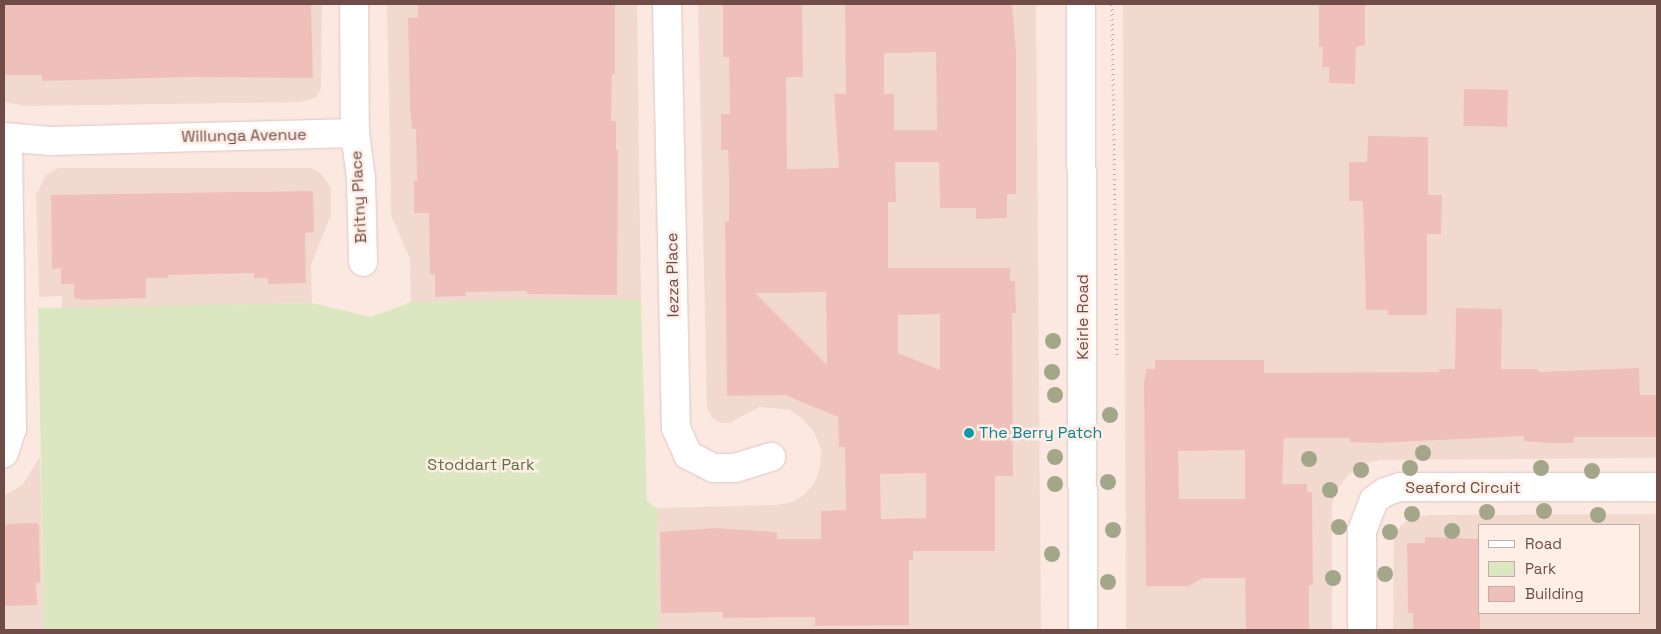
<!DOCTYPE html>
<style>
body{margin:0}
#map{position:relative;width:1661px;height:634px;overflow:hidden;background:#fbe9e1;font-family:"Space Grotesk",sans-serif}
div>[style]{position:absolute}
[style*='--x']{left:calc(var(--x)*1px);top:calc(var(--y)*1px);width:calc(var(--w)*1px);rotate:calc(var(--a)*1deg)}
.residential>*{inset:0;background:#f2d9cf}
.green>*{inset:0;background:#dbe7c0}
.building>*{inset:0;background:#efc0b9;transform-origin:0 0}
.path>*{height:3px;margin-top:-1.5px;transform-origin:0;background:repeating-linear-gradient(90deg,#d3a39d 0 1px,transparent 0 5px)}
.roads{filter:drop-shadow(0 0 1px #e0c6c0) drop-shadow(0 0 1px #e0c6c0)}
.street>*{height:28px;margin:-14px;padding:0 14px;transform-origin:14px;border-radius:14px;background:#fff}
.secondary>*{height:28px;margin:-14px;padding:0 14px;transform-origin:14px;border-radius:14px;background:#fff}
.trees>*{width:16px;height:16px;margin:-8px;border-radius:50%;background:#a3a688}
.dots>*{width:14px;height:14px;translate:-50% -50%;box-sizing:border-box;border:2px solid #feeee6;border-radius:50%}
span{translate:-50% -50%;white-space:nowrap;text-align:center;line-height:1.15;-webkit-text-stroke:5px #feeee6;paint-order:stroke}
.street-label{font-size:16px;color:#704c49}
.culture-label{font-size:16px;color:#0d838f}
.left{translate:0 -50%;text-align:left}
.park-label{font-size:16px;color:#5b703f}
.frame{position:absolute;inset:0;border:5px solid #704c49;pointer-events:none}
.legend{position:absolute;left:1478px;top:524px;width:162px;height:90px;box-sizing:border-box;background:#feeee6;border:1px solid #c5ada7;margin:0;padding:6px 9px;list-style:none;font-size:15px;color:#704c49}
.legend li{display:flex;align-items:center;gap:10px;height:25px}
.legend b{width:25px;border:1px solid #c5ada7}
</style>
<div id="map">
<div class="residential">
<div style="clip-path:polygon(4px 4px,322px 4px,321px 88px,317px 97px,301px 102px,26px 106px,4px 102px)"></div>
<div style="clip-path:polygon(387px 4px,637px 4px,641px 300px,411px 302px,410px 259px,391px 215px)"></div>
<div style="clip-path:polygon(698px 4px,1036px 4px,1041px 630px,658px 630px,657px 508px,776px 505px,792px 502px,805px 494px,815px 482px,820px 467px,821px 449px,814px 432px,803px 419px,790px 410px,759px 407px,730px 423px,720px 423px,712px 418px,707px 408px)"></div>
<div style="clip-path:polygon(1123px 4px,1657px 4px,1657px 458px,1380px 460px,1363px 464px,1349px 474px,1338px 488px,1332px 504px,1332px 630px,1126px 630px)"></div>
<div style="clip-path:polygon(58px 168px,311px 168px,320px 172px,331px 188px,331px 215px,311px 265px,312px 303px,68px 308px,62px 308px,62px 296px,39px 297px,36px 195px,46px 175px)"></div>
<div style="clip-path:polygon(40px 456px,44px 630px,4px 630px,4px 496px,23px 484px)"></div>
<div style="clip-path:polygon(evenodd,1657px 514px,1657px 630px,1393px 630px,1394px 537px,1401px 525px,1413px 518px,1427px 515px,1657px 514px,1480px 525px,1640px 525px,1640px 613px,1480px 613px,1480px 525px)"></div>
</div>
<div class="green">
<div style="clip-path:polygon(543px 299px,641px 300px,647px 501px,657px 508px,658px 630px,44px 630px,38px 308px,312px 303px,371px 317px,411px 302px)"></div>
</div>
<div class="building">
<div style="clip-path:polygon(4px 4px,311px 4px,313px 78px,190px 77px,42px 81px,42px 75px,4px 75px)"></div>
<div style="clip-path:polygon(418px 4px,615px 4px,615px 74px,612px 74px,611px 121px,616px 121px,616px 150px,618px 150px,617px 295px,527px 294px,527px 291px,465px 292px,466px 296px,435px 297px,435px 274px,430px 274px,429px 213px,414px 213px,414px 181px,417px 181px,416px 129px,412px 129px,410px 106px,408px 18px,418px 17px)"></div>
<div style="clip-path:polygon(evenodd,723px 4px,802px 4px,803px 77px,786px 77px,787px 169px,839px 168px,834px 94px,846px 94px,845px 4px,1012px 4px,1016px 52px,1016px 194px,1007px 194px,1007px 218px,976px 219px,976px 208px,940px 208px,939px 162px,895px 162px,896px 202px,888px 202px,888px 268px,1010px 268px,1010px 281px,1015px 281px,1016px 313px,1012px 313px,1013px 476px,995px 476px,995px 551px,913px 551px,913px 560px,909px 560px,909px 625px,815px 626px,815px 617px,723px 618px,723px 612px,661px 613px,660px 532px,715px 528px,777px 532px,777px 539px,821px 539px,821px 511px,846px 510px,845px 447px,839px 447px,838px 417px,785px 395px,727px 396px,725px 222px,729px 222px,729px 175px,728px 150px,721px 150px,721px 114px,730px 114px,729px 57px,723px 57px,723px 4px,936px 52px,937px 130px,894px 130px,894px 94px,884px 94px,884px 53px,936px 52px,723px 4px,826px 292px,827px 365px,755px 293px,826px 292px,723px 4px,940px 314px,940px 370px,898px 353px,898px 315px,940px 314px,723px 4px,926px 473px,926px 518px,881px 519px,880px 474px,926px 473px)"></div>
<div style="clip-path:polygon(1319px 4px,1365px 4px,1365px 45px,1356px 47px,1355px 84px,1329px 83px,1329px 67px,1322px 67px,1323px 47px,1319px 47px)"></div>
<div style="left:1464px;top:89px;width:44px;height:37px;rotate:1deg"></div>
<div style="clip-path:polygon(1368px 136px,1428px 137px,1428px 195px,1442px 195px,1441px 234px,1427px 234px,1427px 315px,1388px 315px,1388px 310px,1366px 310px,1363px 201px,1349px 201px,1349px 162px,1367px 162px)"></div>
<div style="clip-path:polygon(313px 191px,314px 232px,305px 233px,306px 283px,268px 284px,268px 278px,254px 278px,254px 273px,168px 275px,168px 278px,146px 278px,146px 298px,83px 300px,74px 298px,74px 284px,61px 284px,61px 268px,52px 269px,51px 195px)"></div>
<div style="clip-path:polygon(evenodd,1456px 308px,1502px 309px,1501px 369px,1538px 369px,1538px 372px,1639px 368px,1640px 395px,1657px 395px,1657px 437px,1574px 437px,1574px 443px,1551px 443px,1524px 441px,1524px 436px,1376px 443px,1350px 442px,1350px 438px,1284px 438px,1282px 484px,1307px 484px,1307px 492px,1312px 492px,1313px 585px,1309px 585px,1309px 630px,1246px 630px,1245px 578px,1203px 578px,1188px 586px,1146px 586px,1144px 383px,1146px 369px,1155px 369px,1155px 360px,1264px 360px,1264px 373px,1439px 372px,1439px 369px,1455px 369px,1456px 308px,1245px 450px,1245px 499px,1179px 499px,1178px 451px,1245px 450px)"></div>
<div style="clip-path:polygon(36px 523px,39px 525px,40px 583px,36px 582px,37px 605px,4px 606px,4px 527px,7px 524px)"></div>
<div style="clip-path:polygon(1425px 537px,1480px 539px,1480px 630px,1413px 630px,1413px 613px,1408px 613px,1407px 543px,1425px 543px)"></div>
</div>
<div class="path">
<div style="--x:1112;--y:4;--w:353;--a:89.2"></div>
</div>
<div class="roads">
<div class="street">
<div style="--x:354;--y:4;--w:129;--a:89.6"></div>
<div style="--x:355;--y:133;--w:45;--a:82.4"></div>
<div style="--x:361;--y:178;--w:84;--a:88.6"></div>
<div style="--x:667;--y:4;--w:424;--a:88.8"></div>
<div style="--x:676;--y:428;--w:30;--a:66"></div>
<div style="--x:688;--y:455;--w:29;--a:27"></div>
<div style="--x:714;--y:468;--w:21;--a:0"></div>
<div style="--x:735;--y:468;--w:38;--a:-17"></div>
<div style="--x:4;--y:137;--w:46;--a:5"></div>
<div style="--x:50;--y:141;--w:305;--a:-1.5"></div>
<div style="--x:4;--y:453;--w:25;--a:-72"></div>
<div style="--x:12;--y:429;--w:291;--a:-90.8"></div>
<div style="--x:1362;--y:630;--w:99;--a:-90"></div>
<div style="--x:1362;--y:531;--w:33;--a:-69"></div>
<div style="--x:1374;--y:500;--w:14;--a:-36"></div>
<div style="--x:1385;--y:492;--w:16;--a:-18"></div>
<div style="--x:1400;--y:487;--w:257;--a:0"></div>
</div>
<div class="secondary">
<div style="--x:1081;--y:4;--w:626;--a:89.82"></div>
</div>
</div>
<div class="trees">
<div style="left:1053px;top:341px"></div>
<div style="left:1052px;top:372px"></div>
<div style="left:1055px;top:395px"></div>
<div style="left:1110px;top:415px"></div>
<div style="left:1423px;top:453px"></div>
<div style="left:1055px;top:457px"></div>
<div style="left:1309px;top:459px"></div>
<div style="left:1410px;top:468px"></div>
<div style="left:1541px;top:468px"></div>
<div style="left:1361px;top:470px"></div>
<div style="left:1592px;top:471px"></div>
<div style="left:1108px;top:482px"></div>
<div style="left:1055px;top:484px"></div>
<div style="left:1330px;top:490px"></div>
<div style="left:1544px;top:511px"></div>
<div style="left:1487px;top:512px"></div>
<div style="left:1412px;top:514px"></div>
<div style="left:1598px;top:515px"></div>
<div style="left:1339px;top:527px"></div>
<div style="left:1113px;top:530px"></div>
<div style="left:1452px;top:531px"></div>
<div style="left:1390px;top:532px"></div>
<div style="left:1052px;top:554px"></div>
<div style="left:1385px;top:574px"></div>
<div style="left:1333px;top:578px"></div>
<div style="left:1108px;top:582px"></div>
</div>
<div class="dots">
<div style="left:969px;top:433px;background:#0f9aa8"></div>
</div>
<div class="street-label">
<span style="left:244px;top:136px;rotate:-1deg">Willunga Avenue</span>
<span style="left:359px;top:197px;rotate:-93deg">Britny Place</span>
<span style="left:673px;top:275px;rotate:-91deg">Iezza Place</span>
<span style="left:1083px;top:317px;rotate:-90deg">Keirle Road</span>
<span style="left:1463px;top:488px">Seaford Circuit</span>
</div>
<div class="culture-label">
<span class="left" style="left:979px;top:433px">The Berry Patch</span>
</div>
<div class="park-label">
<span style="left:481px;top:465px">Stoddart Park</span>
</div>
<div class="frame"></div>
<ul class="legend">
<li><b style="height:6px;background:#fff"></b>Road</li>
<li><b style="height:14px;background:#dbe7c0"></b>Park</li>
<li><b style="height:14px;background:#efc0b9"></b>Building</li>
</ul>
</div>
